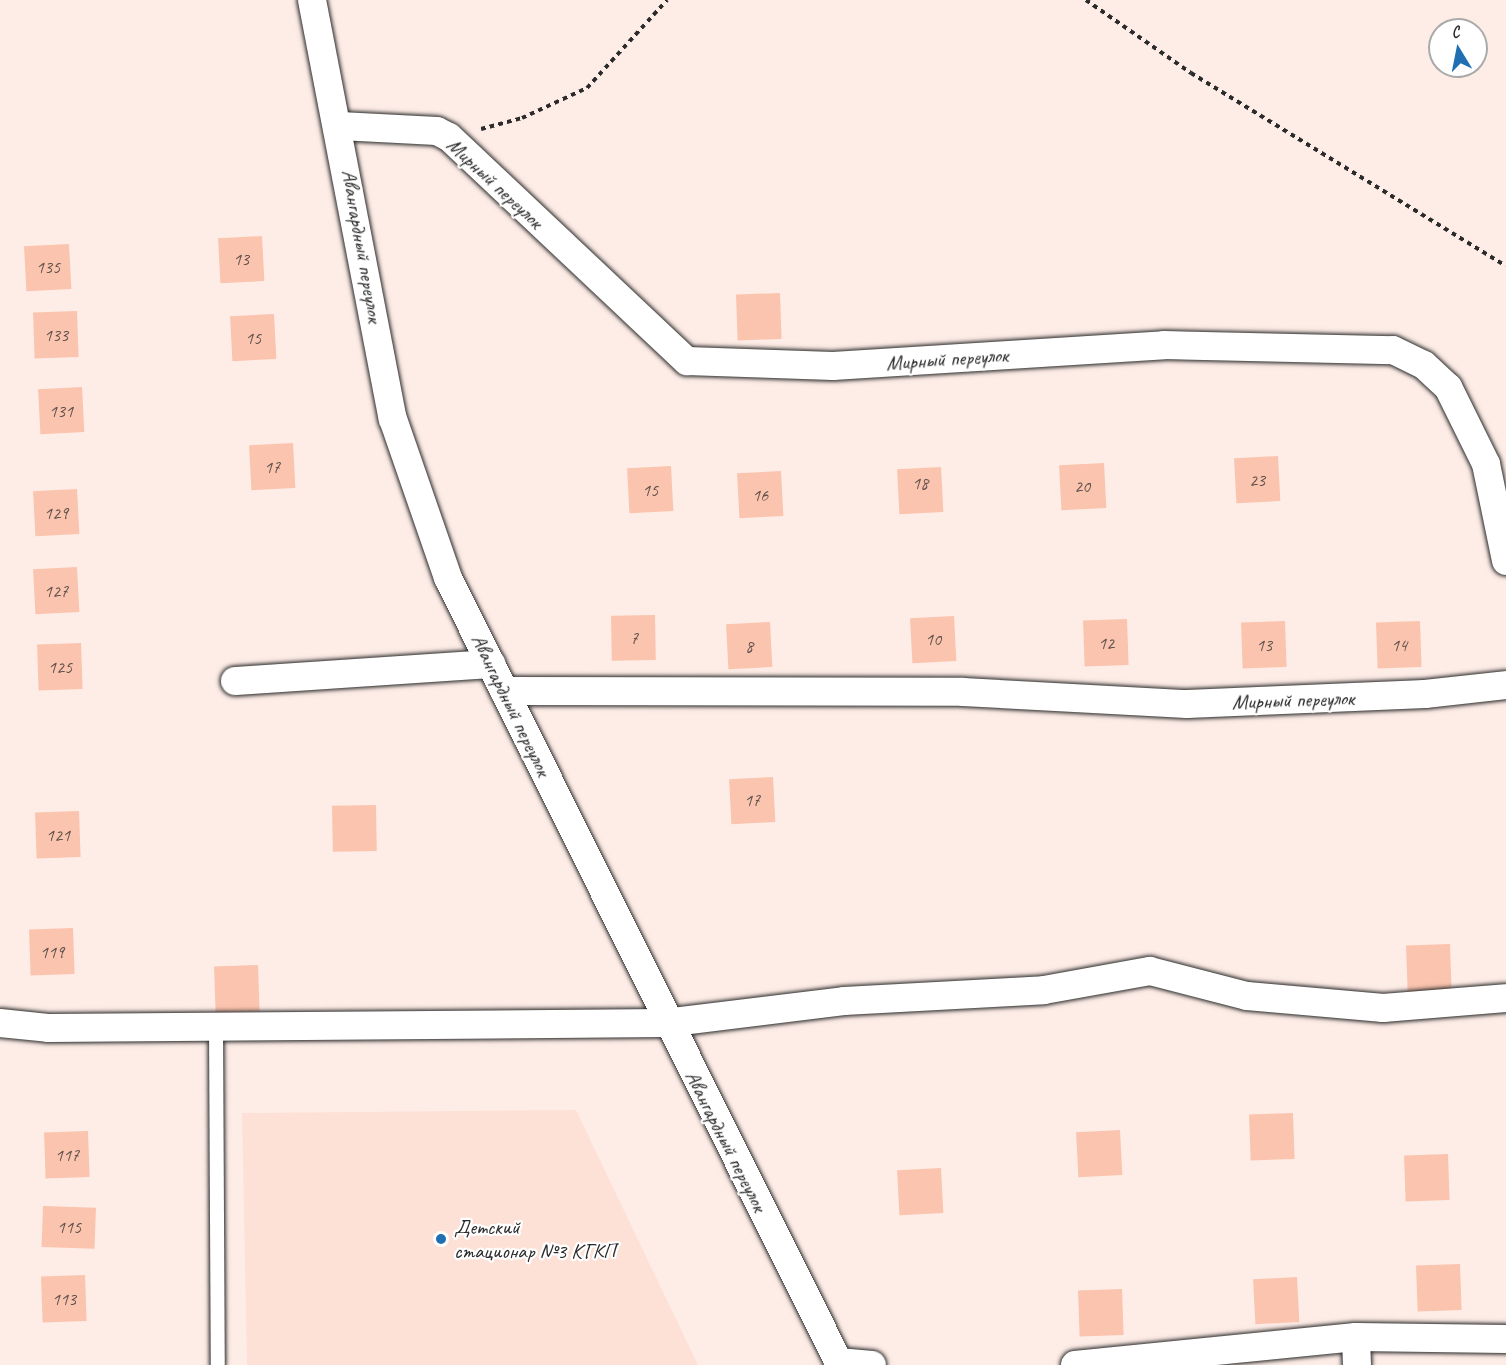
<!DOCTYPE html>
<meta charset="utf-8">
<style>
body{margin:0}
#map{position:relative;width:1506px;height:1365px;overflow:hidden;background:#feede7;font-family:Caveat,sans-serif}
div>[style]{position:absolute}
[style*='--x']{left:calc(var(--x)*1px);top:calc(var(--y)*1px);width:calc(var(--w)*1px);rotate:calc(var(--a)*1deg)}
.built>*{inset:0;background:#fde1d6}
.building>*{inset:0;background:#fbc4ae;transform-origin:0 0}
.path>*{height:4px;margin-top:-2px;transform-origin:0;background:repeating-linear-gradient(90deg,#2b2b2b 0 4.5px,transparent 0 9px)}
.roads{filter:drop-shadow(0 0 2px #2b2b2b) drop-shadow(0 0 2px #2b2b2b)}
.lane>*{height:14px;margin:-7px;padding:0 7px;transform-origin:7px;border-radius:7px;background:#fff}
.street>*{height:28px;margin:-14px;padding:0 14px;transform-origin:14px;border-radius:14px;background:#fff}
.dots>*{width:16px;height:16px;translate:-50% -50%;box-sizing:border-box;border:3px solid #fff;border-radius:50%}
span{translate:-50% -50%;white-space:nowrap;text-align:center;line-height:1.15;-webkit-text-stroke:4.5px #fff;paint-order:stroke}
.number-label{font-size:18px;color:#5f514c}
.number-label span{-webkit-text-stroke-width:0}
.street-label{font-size:21px;color:#2b2b2b}
.poi-label{font-size:21px;color:#2b2b2b}
.left{translate:0 -50%;text-align:left}
.north{position:absolute;left:1428px;top:18px;width:60px;height:60px;box-sizing:border-box;background:#fff;border:2px solid #aaa;border-radius:50%;rotate:350deg;font-size:16px;font-weight:700;line-height:24px;text-align:center;color:#2b2b2b}
.north::after{content:'';display:block;margin:auto;width:21px;height:27px;background:#1f6fb2;clip-path:polygon(50% 0,100% 100%,50% 72%,0 100%)}
</style>
<div id="map">
<div class="built">
<div style="clip-path:polygon(576px 1110px,698px 1365px,247px 1365px,242px 1113px)"></div>
</div>
<div class="building">
<div style="left:262px;top:236px;width:45px;height:44px;rotate:87deg"></div>
<div style="left:69px;top:244px;width:45px;height:45px;rotate:87deg"></div>
<div style="left:780px;top:293px;width:46px;height:44px;rotate:88deg"></div>
<div style="left:77px;top:311px;width:46px;height:44px;rotate:88deg"></div>
<div style="left:274px;top:314px;width:45px;height:44px;rotate:87deg"></div>
<div style="left:82px;top:387px;width:45px;height:44px;rotate:87deg"></div>
<div style="left:293px;top:443px;width:45px;height:44px;rotate:87deg"></div>
<div style="left:1278px;top:456px;width:45px;height:44px;rotate:87deg"></div>
<div style="left:1104px;top:463px;width:45px;height:45px;rotate:87deg"></div>
<div style="left:671px;top:466px;width:45px;height:44px;rotate:87deg"></div>
<div style="left:941px;top:467px;width:45px;height:44px;rotate:87deg"></div>
<div style="left:781px;top:471px;width:45px;height:44px;rotate:87deg"></div>
<div style="left:77px;top:489px;width:45px;height:44px;rotate:87deg"></div>
<div style="left:77px;top:567px;width:45px;height:44px;rotate:87deg"></div>
<div style="left:655px;top:615px;width:45px;height:44px;rotate:89deg"></div>
<div style="left:954px;top:616px;width:45px;height:44px;rotate:87deg"></div>
<div style="left:1127px;top:619px;width:46px;height:44px;rotate:88deg"></div>
<div style="left:1285px;top:621px;width:46px;height:44px;rotate:88deg"></div>
<div style="left:1420px;top:621px;width:46px;height:44px;rotate:88deg"></div>
<div style="left:770px;top:622px;width:45px;height:44px;rotate:87deg"></div>
<div style="left:81px;top:643px;width:46px;height:44px;rotate:88deg"></div>
<div style="left:773px;top:777px;width:45px;height:44px;rotate:87deg"></div>
<div style="left:376px;top:805px;width:46px;height:44px;rotate:89deg"></div>
<div style="left:79px;top:811px;width:46px;height:44px;rotate:88deg"></div>
<div style="left:73px;top:928px;width:46px;height:44px;rotate:88deg"></div>
<div style="left:1450px;top:944px;width:46px;height:44px;rotate:88deg"></div>
<div style="left:258px;top:965px;width:46px;height:44px;rotate:88deg"></div>
<div style="left:1293px;top:1113px;width:46px;height:44px;rotate:88deg"></div>
<div style="left:1120px;top:1130px;width:45px;height:44px;rotate:87deg"></div>
<div style="left:88px;top:1131px;width:46px;height:44px;rotate:88deg"></div>
<div style="left:1448px;top:1154px;width:46px;height:44px;rotate:88deg"></div>
<div style="left:941px;top:1168px;width:45px;height:44px;rotate:87deg"></div>
<div style="left:43px;top:1206px;width:53px;height:41px;rotate:2deg"></div>
<div style="left:1460px;top:1264px;width:46px;height:44px;rotate:88deg"></div>
<div style="left:85px;top:1275px;width:46px;height:44px;rotate:88deg"></div>
<div style="left:1297px;top:1277px;width:45px;height:44px;rotate:87deg"></div>
<div style="left:1122px;top:1289px;width:46px;height:44px;rotate:88deg"></div>
</div>
<div class="path">
<div style="--x:1086;--y:0;--w:128;--a:34.8"></div>
<div style="--x:1191;--y:73;--w:369;--a:31.5"></div>
<div style="--x:481;--y:129;--w:42;--a:-15"></div>
<div style="--x:522;--y:118;--w:72;--a:-24.8"></div>
<div style="--x:587;--y:88;--w:119;--a:-47.7"></div>
</div>
<div class="roads">
<div class="lane">
<div style="--x:216;--y:1026;--w:339;--a:89.7"></div>
</div>
<div class="street">
<div style="--x:312;--y:0;--w:427;--a:79.1"></div>
<div style="--x:393;--y:419;--w:168;--a:70.9"></div>
<div style="--x:448;--y:578;--w:879;--a:63.52"></div>
<div style="--x:340;--y:126;--w:97;--a:3"></div>
<div style="--x:437;--y:131;--w:13;--a:27"></div>
<div style="--x:449;--y:137;--w:327;--a:43.3"></div>
<div style="--x:687;--y:361;--w:146;--a:2"></div>
<div style="--x:833;--y:366;--w:332;--a:-3.6"></div>
<div style="--x:1164;--y:345;--w:229;--a:1.3"></div>
<div style="--x:1393;--y:350;--w:34;--a:26"></div>
<div style="--x:1424;--y:365;--w:33;--a:43"></div>
<div style="--x:1448;--y:387;--w:86;--a:63.7"></div>
<div style="--x:1486;--y:464;--w:99;--a:78.3"></div>
<div style="--x:235;--y:681;--w:257;--a:-3.8"></div>
<div style="--x:504;--y:691;--w:459;--a:0.1"></div>
<div style="--x:963;--y:692;--w:224;--a:3.1"></div>
<div style="--x:1187;--y:704;--w:238;--a:-2.4"></div>
<div style="--x:1425;--y:694;--w:81;--a:-6.3"></div>
<div style="--x:0;--y:1023;--w:48;--a:5.9"></div>
<div style="--x:48;--y:1028;--w:617;--a:-0.46"></div>
<div style="--x:665;--y:1023;--w:180;--a:-7"></div>
<div style="--x:844;--y:1001;--w:200;--a:-3.1"></div>
<div style="--x:1044;--y:990;--w:108;--a:-10.2"></div>
<div style="--x:1150;--y:971;--w:100;--a:14.5"></div>
<div style="--x:1247;--y:996;--w:137;--a:5"></div>
<div style="--x:1383;--y:1008;--w:123;--a:-4.6"></div>
<div style="--x:1356;--y:1337;--w:28;--a:88"></div>
<div style="--x:838;--y:1362;--w:34;--a:5"></div>
<div style="--x:1075;--y:1365;--w:282;--a:-5.7"></div>
<div style="--x:1356;--y:1337;--w:150;--a:0.8"></div>
</div>
</div>
<div class="dots">
<div style="left:441px;top:1239px;background:#1f6fb2"></div>
</div>
<div class="number-label">
<span style="left:241px;top:259px">13</span>
<span style="left:48px;top:267px">135</span>
<span style="left:56px;top:335px">133</span>
<span style="left:253px;top:338px">15</span>
<span style="left:61px;top:411px">131</span>
<span style="left:272px;top:467px">17</span>
<span style="left:1257px;top:480px">23</span>
<span style="left:920px;top:483px">18</span>
<span style="left:1082px;top:486px">20</span>
<span style="left:650px;top:490px">15</span>
<span style="left:760px;top:495px">16</span>
<span style="left:56px;top:513px">129</span>
<span style="left:56px;top:591px">127</span>
<span style="left:634px;top:638px">7</span>
<span style="left:933px;top:639px">10</span>
<span style="left:1106px;top:643px">12</span>
<span style="left:1264px;top:645px">13</span>
<span style="left:1399px;top:645px">14</span>
<span style="left:749px;top:646px">8</span>
<span style="left:60px;top:667px">125</span>
<span style="left:752px;top:800px">17</span>
<span style="left:58px;top:835px">121</span>
<span style="left:52px;top:952px">119</span>
<span style="left:67px;top:1155px">117</span>
<span style="left:69px;top:1227px">115</span>
<span style="left:64px;top:1299px">113</span>
</div>
<div class="street-label">
<span style="left:495px;top:183px;rotate:43deg">Мирный переулок</span>
<span style="left:362px;top:246px;rotate:80deg">Авангардный переулок</span>
<span style="left:947px;top:359px;rotate:-4deg">Мирный переулок</span>
<span style="left:1293px;top:700px;rotate:-2deg">Мирный переулок</span>
<span style="left:511px;top:705px;rotate:64deg">Авангардный переулок</span>
<span style="left:726px;top:1141px;rotate:63deg">Авангардный переулок</span>
</div>
<div class="poi-label">
<span class="left" style="left:454px;top:1239px">Детский<br>стационар №3 КГКП</span>
</div>
<div class="north">С</div>
</div>
